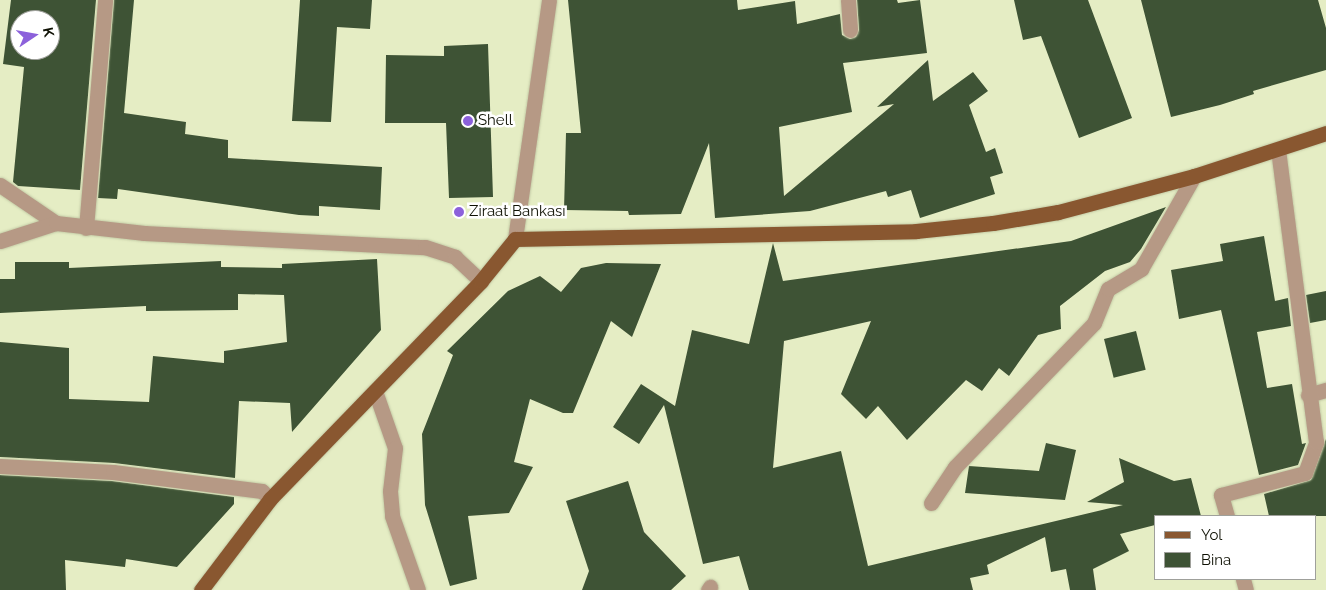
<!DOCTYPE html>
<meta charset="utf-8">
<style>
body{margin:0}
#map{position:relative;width:1326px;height:590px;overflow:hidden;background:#e5edc4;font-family:Raleway,sans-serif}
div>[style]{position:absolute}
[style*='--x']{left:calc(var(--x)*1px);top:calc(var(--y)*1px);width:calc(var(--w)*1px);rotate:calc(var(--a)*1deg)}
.building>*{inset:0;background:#3e5335;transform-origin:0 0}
.roads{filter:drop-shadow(0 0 1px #c3caa5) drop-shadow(0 0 1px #c3caa5)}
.minor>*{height:15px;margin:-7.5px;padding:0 7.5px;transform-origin:7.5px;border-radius:7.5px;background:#b69985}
.major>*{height:15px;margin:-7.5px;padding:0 7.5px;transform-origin:7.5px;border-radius:7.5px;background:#895730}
.dots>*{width:14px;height:14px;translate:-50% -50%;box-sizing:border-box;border:2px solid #fff;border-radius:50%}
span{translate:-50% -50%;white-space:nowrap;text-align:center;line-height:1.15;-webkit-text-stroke:5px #fff;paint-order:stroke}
.poi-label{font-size:15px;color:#0f1104}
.left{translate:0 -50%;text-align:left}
.legend{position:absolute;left:1154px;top:515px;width:162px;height:65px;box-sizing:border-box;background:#fff;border:1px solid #9fa09b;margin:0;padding:6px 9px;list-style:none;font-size:15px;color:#0f1104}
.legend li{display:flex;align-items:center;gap:10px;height:25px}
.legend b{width:25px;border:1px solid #9fa09b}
.north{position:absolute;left:10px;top:10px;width:50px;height:50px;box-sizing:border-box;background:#fff;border:1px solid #9fa09b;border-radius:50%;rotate:78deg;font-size:14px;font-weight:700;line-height:20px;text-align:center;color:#0f1104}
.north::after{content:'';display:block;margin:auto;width:18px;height:22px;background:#8c61db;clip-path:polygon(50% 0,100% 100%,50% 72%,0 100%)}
</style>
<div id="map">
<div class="building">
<div style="clip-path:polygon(evenodd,11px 0,96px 0,80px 190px,18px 186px,13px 182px,24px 67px,3px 64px,11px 0,20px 20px,50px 20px,50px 50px,20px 50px,20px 20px)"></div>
<div style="clip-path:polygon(114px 0,134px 0,124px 113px,186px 122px,185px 134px,228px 140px,228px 158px,382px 167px,380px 210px,319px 206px,319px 216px,299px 215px,118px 189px,117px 199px,98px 198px)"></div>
<div style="clip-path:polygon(300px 0,372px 0,370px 29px,337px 27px,331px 122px,292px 121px)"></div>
<div style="clip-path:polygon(568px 0,737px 0,738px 10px,795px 1px,797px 24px,840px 14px,842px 35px,850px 39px,856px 37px,859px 30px,857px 0,897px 0,898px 3px,920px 0,927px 53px,843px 63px,852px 112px,779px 127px,784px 196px,894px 104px,877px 107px,928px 60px,933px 101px,973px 72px,988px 91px,969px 105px,986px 152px,995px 148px,1003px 173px,990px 177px,995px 194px,920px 218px,911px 190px,888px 197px,886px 191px,810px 211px,715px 218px,709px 143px,681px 214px,629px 215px,628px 211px,564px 210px,566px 133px,581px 133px)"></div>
<div style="clip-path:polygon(1014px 0,1088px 0,1132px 118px,1079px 138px,1041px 36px,1023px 40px)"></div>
<div style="clip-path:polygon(1141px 0,1318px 0,1326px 28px,1326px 70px,1253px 91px,1254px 94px,1220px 105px,1171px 117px)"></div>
<div style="clip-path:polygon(488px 44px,493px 197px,449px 198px,446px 123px,385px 123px,386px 55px,444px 56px,444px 46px)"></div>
<div style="clip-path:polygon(1166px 207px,1141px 249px,1130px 262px,1105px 271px,1060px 306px,1061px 329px,1038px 335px,1009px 376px,999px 368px,982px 391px,966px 380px,907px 440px,878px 406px,866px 419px,841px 394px,871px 321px,784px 341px,773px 468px,841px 451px,868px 566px,1123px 505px,1087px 502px,1124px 482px,1119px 458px,1174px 481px,1191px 478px,1201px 516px,1155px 516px,1155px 525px,1120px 534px,1129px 551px,1093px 569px,1096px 590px,1070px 590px,1066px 569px,1051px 572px,1045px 537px,987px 565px,989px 574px,970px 578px,973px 590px,749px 590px,739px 556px,703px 564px,664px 405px,639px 444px,613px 427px,641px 384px,675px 406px,692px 330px,749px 344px,773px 243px,783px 281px,1071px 241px)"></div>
<div style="clip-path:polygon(1264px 236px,1275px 301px,1288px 298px,1291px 326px,1257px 332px,1267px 388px,1292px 384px,1302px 444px,1306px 443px,1298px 465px,1259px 475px,1221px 310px,1179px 319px,1171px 270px,1223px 261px,1220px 244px)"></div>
<div style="clip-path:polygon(377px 259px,381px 330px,292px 432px,290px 403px,239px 401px,235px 478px,114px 463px,0 457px,0 342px,69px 348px,69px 399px,149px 402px,153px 356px,224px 363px,224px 351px,287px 342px,284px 295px,238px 294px,238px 310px,146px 311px,146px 306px,0 313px,0 279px,15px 279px,15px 262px,69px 262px,69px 268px,221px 261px,221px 267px,282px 268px,282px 264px)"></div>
<div style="clip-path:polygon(606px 263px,661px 264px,632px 337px,611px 321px,573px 413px,563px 413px,530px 399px,514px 462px,533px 467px,509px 513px,468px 516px,477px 579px,450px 586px,425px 505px,422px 434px,453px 355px,447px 351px,508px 291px,540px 276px,561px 292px,581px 268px)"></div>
<div style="clip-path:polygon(1326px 291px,1326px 320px,1310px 323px,1306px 295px)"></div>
<div style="left:1136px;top:331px;width:40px;height:33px;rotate:76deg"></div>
<div style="clip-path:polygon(1326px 439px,1326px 516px,1269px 516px,1264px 494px,1311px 480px)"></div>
<div style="clip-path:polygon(1046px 443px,1076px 450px,1065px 500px,965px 493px,969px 466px,1039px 471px)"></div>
<div style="clip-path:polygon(0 475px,112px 481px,234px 497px,234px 504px,177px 567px,126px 559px,125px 567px,65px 560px,66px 590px,0 590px)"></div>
<div style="clip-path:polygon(628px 481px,644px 532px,686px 576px,671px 590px,582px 590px,589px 571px,566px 501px)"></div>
</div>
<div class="roads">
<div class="minor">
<div style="--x:848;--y:0;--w:30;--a:86"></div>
<div style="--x:0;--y:185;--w:68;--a:34.2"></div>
<div style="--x:86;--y:228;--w:229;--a:-85.2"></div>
<div style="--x:515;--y:239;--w:241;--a:-81.9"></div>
<div style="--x:0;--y:241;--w:59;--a:-17.8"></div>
<div style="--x:56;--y:223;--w:89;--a:6.5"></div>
<div style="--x:144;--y:233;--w:281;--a:2.9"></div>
<div style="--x:425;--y:247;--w:32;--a:18"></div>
<div style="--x:455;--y:257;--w:35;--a:43"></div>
<div style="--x:375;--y:391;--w:60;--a:70.7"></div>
<div style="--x:395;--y:448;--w:43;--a:96.6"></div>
<div style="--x:390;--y:491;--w:25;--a:85"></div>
<div style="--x:392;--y:516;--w:78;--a:70.6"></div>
<div style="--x:1308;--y:395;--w:19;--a:-16"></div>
<div style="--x:0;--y:466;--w:113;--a:3"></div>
<div style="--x:113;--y:472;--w:150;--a:7.3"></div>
<div style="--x:262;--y:491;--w:11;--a:45"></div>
<div style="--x:931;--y:503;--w:43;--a:-56.3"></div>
<div style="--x:955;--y:467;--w:200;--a:-46"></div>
<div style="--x:1094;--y:323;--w:37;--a:-68"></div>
<div style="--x:1108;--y:289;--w:39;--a:-31"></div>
<div style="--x:1141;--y:269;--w:107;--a:-60.3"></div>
<div style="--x:1227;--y:516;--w:22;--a:-106"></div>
<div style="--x:1221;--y:495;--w:87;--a:-14.7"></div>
<div style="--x:1305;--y:473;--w:33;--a:-70"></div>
<div style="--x:1316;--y:442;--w:293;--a:-97.4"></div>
<div style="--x:1243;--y:579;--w:11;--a:75"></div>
<div style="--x:708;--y:590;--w:4;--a:-56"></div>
</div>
<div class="major">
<div style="--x:201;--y:590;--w:114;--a:-52.8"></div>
<div style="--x:270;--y:499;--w:303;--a:-45.9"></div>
<div style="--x:481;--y:281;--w:54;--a:-51"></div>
<div style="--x:515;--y:239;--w:401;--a:-1.1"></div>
<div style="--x:916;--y:231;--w:77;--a:-5.9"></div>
<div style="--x:993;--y:223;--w:66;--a:-9.6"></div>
<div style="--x:1058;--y:212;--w:141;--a:-14.8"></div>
<div style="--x:1194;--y:176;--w:139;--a:-18"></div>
</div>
</div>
<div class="dots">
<div style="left:468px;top:121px;background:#8c61db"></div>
<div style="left:459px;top:212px;background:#8c61db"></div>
</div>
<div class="poi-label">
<span class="left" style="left:478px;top:121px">Shell</span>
<span class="left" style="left:469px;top:212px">Ziraat Bankası</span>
</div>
<ul class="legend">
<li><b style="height:6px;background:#895730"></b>Yol</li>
<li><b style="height:14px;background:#3e5335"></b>Bina</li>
</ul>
<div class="north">K</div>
</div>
